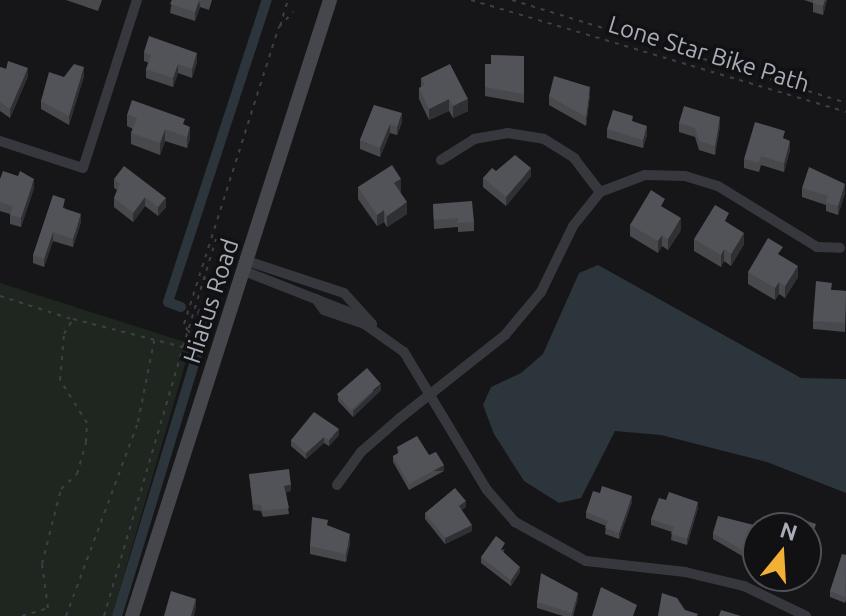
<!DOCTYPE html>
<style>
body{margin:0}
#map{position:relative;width:846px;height:616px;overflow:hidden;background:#161618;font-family:Ubuntu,sans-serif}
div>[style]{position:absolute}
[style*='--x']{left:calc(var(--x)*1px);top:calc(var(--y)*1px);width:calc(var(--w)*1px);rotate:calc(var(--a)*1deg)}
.green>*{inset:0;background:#1e261f}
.water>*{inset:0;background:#2c353c}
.canal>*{height:10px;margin:-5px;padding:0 5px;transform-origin:5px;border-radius:5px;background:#2c353c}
.path>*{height:2px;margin-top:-1px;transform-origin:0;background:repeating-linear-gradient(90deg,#3d3f44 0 4px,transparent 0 10px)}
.street>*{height:10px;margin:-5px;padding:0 5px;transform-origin:5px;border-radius:5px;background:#37383d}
.secondary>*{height:14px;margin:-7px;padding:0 7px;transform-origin:7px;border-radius:7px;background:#45474d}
.wall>*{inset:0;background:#47494d}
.shaded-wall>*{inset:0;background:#2f3033;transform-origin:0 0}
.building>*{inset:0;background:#525359;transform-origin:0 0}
span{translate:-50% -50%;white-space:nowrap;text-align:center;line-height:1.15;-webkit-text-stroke:7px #111113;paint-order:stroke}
.street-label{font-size:24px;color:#a8adb8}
.north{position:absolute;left:742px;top:512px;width:80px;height:80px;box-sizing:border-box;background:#111113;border:2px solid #4d4f55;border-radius:50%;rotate:18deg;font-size:22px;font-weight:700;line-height:32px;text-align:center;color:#a8adb8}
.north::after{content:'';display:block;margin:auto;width:28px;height:36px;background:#f2b134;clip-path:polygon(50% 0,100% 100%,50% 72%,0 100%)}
</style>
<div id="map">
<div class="green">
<div style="clip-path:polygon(0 283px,191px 344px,112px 616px,0 616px)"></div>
</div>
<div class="water">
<div style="clip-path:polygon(598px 265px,801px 378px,846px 379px,846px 493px,767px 462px,661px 435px,615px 431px,581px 498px,559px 503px,524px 481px,494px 434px,483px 405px,491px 387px,521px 373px,543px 354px,579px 273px)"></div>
</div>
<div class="canal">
<div style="--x:181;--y:307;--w:14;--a:-159"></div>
<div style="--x:168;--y:302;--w:318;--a:-71.9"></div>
<div style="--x:202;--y:313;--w:7;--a:16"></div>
<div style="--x:209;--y:315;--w:14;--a:107"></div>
<div style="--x:117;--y:616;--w:283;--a:-73"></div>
</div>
<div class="path">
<div style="--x:471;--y:0;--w:391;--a:16.6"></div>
<div style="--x:512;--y:0;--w:350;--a:17.1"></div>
<div style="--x:280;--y:26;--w:27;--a:-73"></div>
<div style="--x:204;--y:278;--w:22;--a:22"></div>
<div style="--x:0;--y:296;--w:75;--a:17.9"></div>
<div style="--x:209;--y:338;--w:22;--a:-162"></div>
<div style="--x:188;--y:331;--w:8;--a:-120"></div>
<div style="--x:184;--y:324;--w:312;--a:-72.3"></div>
<div style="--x:279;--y:27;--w:21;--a:-47"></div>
<div style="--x:22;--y:616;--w:27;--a:-17"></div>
<div style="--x:48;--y:608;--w:44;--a:-97.8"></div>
<div style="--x:42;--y:564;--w:77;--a:-75.8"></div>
<div style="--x:61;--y:489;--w:22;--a:-43"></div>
<div style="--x:77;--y:474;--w:33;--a:-74"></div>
<div style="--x:86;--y:442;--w:19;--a:-87"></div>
<div style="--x:87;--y:423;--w:51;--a:-122.1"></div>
<div style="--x:60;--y:380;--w:46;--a:-85"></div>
<div style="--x:64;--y:334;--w:17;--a:-59"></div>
<div style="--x:73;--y:319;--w:114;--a:14.3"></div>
<div style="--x:183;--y:347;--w:113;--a:-73"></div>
<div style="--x:66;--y:616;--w:207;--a:-69.6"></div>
<div style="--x:138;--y:422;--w:83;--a:-78.8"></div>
<div style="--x:104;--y:616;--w:279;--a:-73.6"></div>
</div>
<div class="street">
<div style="--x:0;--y:141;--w:87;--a:18"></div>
<div style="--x:83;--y:168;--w:176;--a:-72.2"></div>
<div style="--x:441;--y:160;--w:39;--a:-32"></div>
<div style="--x:474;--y:139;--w:34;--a:-10"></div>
<div style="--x:507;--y:133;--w:37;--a:9"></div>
<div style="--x:544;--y:139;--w:36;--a:32"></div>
<div style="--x:574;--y:158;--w:43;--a:52.6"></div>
<div style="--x:600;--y:192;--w:48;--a:-20.7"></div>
<div style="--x:645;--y:175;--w:40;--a:1.4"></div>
<div style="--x:685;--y:176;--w:34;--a:17"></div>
<div style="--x:718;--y:186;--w:116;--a:31.6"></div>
<div style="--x:817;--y:247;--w:23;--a:2"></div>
<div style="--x:247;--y:261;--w:102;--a:18.3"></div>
<div style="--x:344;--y:293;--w:42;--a:47.9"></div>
<div style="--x:244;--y:271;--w:110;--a:21.4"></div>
<div style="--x:346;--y:311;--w:71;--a:35.3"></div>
<div style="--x:404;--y:352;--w:161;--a:59"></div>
<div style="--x:487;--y:490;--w:43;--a:48.8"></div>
<div style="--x:515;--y:522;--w:81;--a:28.8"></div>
<div style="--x:586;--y:561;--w:100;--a:6.3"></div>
<div style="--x:685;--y:572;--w:61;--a:13.3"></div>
<div style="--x:744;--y:586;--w:69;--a:25.8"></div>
<div style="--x:316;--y:299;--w:14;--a:54"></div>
<div style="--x:324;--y:310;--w:46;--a:19.2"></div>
<div style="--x:337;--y:485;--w:41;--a:-54"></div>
<div style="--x:361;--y:452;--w:52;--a:-41.1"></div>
<div style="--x:400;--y:418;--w:134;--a:-38.3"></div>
<div style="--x:505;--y:335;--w:56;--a:-50.1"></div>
<div style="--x:541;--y:292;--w:73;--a:-64.1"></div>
<div style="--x:573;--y:226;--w:43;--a:-51.5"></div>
</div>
<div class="secondary">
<div style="--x:132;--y:616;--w:647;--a:-72.18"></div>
</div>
<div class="wall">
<div style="clip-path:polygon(66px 0,102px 0,98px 11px)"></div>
<div style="clip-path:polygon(172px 0,212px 0,209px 10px,200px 7px,195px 21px,170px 13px)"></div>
<div style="clip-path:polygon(804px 0,827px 0,823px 15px,813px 12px,813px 3px)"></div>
<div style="clip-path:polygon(144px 52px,197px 62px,192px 78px,178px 73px,173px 87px,146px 78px,146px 69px,149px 63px,144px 61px)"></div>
<div style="clip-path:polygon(524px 56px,524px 103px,485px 96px,485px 64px,491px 64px)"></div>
<div style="clip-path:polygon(0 67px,28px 76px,10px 118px,0 111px)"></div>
<div style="clip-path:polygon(84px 76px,69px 125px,41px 109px,41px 101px,64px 77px)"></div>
<div style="clip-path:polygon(421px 78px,468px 111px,453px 118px,449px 111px,429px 120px,419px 99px,419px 88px,421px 87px)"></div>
<div style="clip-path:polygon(549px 96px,590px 96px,586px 126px,549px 105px)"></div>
<div style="clip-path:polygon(374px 105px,402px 122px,397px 135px,390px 133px,380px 157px,360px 149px,360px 140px)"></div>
<div style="clip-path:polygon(127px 115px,185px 125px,190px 138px,187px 148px,165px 141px,160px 155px,131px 144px,131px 133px,133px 129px,127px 126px)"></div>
<div style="clip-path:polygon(633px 121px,647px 135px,643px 148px,607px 138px,607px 129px)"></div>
<div style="clip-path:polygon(679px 123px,720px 126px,715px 155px,699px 150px,695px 137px,679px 132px)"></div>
<div style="clip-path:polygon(785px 139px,790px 150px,784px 172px,761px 165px,759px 172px,744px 168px,744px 159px)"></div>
<div style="clip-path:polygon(496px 171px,531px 176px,506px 206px,483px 187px,483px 178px)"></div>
<div style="clip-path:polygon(18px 176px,34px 188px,21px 227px,10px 224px,10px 214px,0 211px,0 179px)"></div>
<div style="clip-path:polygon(114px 179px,166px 207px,158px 216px,145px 206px,133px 222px,114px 207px,114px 198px,117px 190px,114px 188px)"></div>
<div style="clip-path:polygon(358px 187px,401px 190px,400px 192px,407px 214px,387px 227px,384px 222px,377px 226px,358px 199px)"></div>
<div style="clip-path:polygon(802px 188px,845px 193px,838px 215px,826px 211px,826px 205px,802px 197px)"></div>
<div style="clip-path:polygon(433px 204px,474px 222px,474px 231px,458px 232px,458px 227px,434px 229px)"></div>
<div style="clip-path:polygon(65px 207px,65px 209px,81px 222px,73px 247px,53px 241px,44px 267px,33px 263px,33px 255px)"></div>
<div style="clip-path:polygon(665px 209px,681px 230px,668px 250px,662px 246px,658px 253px,630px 236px,630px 225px)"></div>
<div style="clip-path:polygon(729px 224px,744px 244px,731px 266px,724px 261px,721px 267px,694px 251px,694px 239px)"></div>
<div style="clip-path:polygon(783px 257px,798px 277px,785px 298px,779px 294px,775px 300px,748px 284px,748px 272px)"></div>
<div style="clip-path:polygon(832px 290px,846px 291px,845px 332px,813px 329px,813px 321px)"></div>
<div style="clip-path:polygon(381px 390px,353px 417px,338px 401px,338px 395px)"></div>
<div style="clip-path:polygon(339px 435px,329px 446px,324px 443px,306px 459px,291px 446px,291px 440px)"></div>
<div style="clip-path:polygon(397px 447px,429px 455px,444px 471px,409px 490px,393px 462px,393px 456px,398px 454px)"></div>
<div style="clip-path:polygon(249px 474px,291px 491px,286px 492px,289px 514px,263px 517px,261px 511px,253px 510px)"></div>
<div style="clip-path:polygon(632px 502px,619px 539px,605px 534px,606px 526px,586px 518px,586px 512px)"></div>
<div style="clip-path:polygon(466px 507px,461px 510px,472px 531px,445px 544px,425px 519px,425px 513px)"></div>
<div style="clip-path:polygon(698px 508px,687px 545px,671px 540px,672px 532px,651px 525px,651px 519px)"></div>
<div style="clip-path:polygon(806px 528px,816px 530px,813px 537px,820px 545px,807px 582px,792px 577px,806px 576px)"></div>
<div style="clip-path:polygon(754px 531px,749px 560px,713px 539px,713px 533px)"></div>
<div style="clip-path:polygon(350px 543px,346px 562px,310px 554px,310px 546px)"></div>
<div style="clip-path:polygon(505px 549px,503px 552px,520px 572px,511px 586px,481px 563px,481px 557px)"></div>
<div style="clip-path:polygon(846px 555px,846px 600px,845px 603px,830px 597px,830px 591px)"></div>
<div style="clip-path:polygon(578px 598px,573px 616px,563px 616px,537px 608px,537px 602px)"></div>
</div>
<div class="shaded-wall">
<div style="clip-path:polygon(199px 0,200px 7px,195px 21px,195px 12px)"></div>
<div style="clip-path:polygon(825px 0,827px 0,823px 15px,823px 6px)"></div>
<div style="clip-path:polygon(197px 53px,197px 62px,192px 78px,192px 69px)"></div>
<div style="clip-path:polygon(178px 64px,178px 73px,173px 87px,173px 78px)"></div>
<div style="clip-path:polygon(84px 67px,84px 76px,69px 125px,69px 116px)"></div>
<div style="clip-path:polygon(28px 68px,28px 76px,10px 118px,10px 109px)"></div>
<div style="clip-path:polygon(590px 87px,590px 96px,586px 126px,586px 117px)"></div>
<div style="clip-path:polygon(449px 99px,449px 111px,429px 120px,429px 109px)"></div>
<div style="clip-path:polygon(468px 99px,468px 111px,453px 118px,453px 106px)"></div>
<div style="clip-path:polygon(402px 113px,402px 122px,397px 135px,397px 127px)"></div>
<div style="clip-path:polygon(720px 117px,720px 126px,715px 155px,715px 146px)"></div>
<div style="clip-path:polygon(390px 124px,390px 133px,380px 157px,380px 148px)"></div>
<div style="clip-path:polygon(647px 126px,647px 135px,643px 148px,643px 140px)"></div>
<div style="clip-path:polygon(190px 127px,190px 138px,187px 148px,187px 137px)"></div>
<div style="clip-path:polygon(165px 129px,165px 141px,160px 155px,160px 143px)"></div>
<div style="clip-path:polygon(790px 141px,790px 150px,784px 172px,784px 163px)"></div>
<div style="clip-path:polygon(531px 168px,531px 176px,506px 206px,506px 197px)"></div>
<div style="clip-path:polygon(34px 179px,34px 188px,21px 227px,21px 218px)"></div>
<div style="clip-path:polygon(401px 179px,401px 190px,394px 195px,394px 183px)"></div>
<div style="clip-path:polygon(845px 184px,845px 193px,838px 215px,838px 206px)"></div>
<div style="clip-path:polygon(145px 197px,145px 206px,133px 222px,133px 213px)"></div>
<div style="clip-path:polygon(166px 198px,166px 207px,158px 216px,158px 207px)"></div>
<div style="clip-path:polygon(407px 202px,407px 214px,387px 227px,387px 216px)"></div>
<div style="clip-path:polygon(384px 210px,384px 222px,377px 226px,377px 215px)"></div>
<div style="clip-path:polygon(81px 214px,81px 222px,73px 247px,73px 239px)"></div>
<div style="clip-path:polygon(681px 218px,681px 230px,668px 250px,668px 239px)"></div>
<div style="clip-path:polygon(53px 232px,53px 241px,44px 267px,44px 259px)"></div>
<div style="clip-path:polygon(744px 233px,744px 244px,731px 266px,731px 254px)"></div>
<div style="clip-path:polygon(662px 235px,662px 246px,658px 253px,658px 241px)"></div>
<div style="clip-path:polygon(724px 249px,724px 261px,721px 267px,721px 255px)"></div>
<div style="clip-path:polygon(798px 266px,798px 277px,785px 298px,785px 286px)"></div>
<div style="clip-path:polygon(779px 282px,779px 294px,775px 300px,775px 288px)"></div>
<div style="clip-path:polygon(381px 384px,381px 390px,353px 417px,353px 411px)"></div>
<div style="clip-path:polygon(339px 429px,339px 435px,329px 446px,329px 440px)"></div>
<div style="clip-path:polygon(324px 437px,324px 443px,306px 459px,306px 453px)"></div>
<div style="left:444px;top:465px;width:6px;height:40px;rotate:90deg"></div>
<div style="clip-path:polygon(291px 485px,291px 491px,284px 492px,284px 486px)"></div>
<div style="clip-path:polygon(632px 496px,632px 502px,619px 539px,619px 533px)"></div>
<div style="clip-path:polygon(466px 501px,466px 507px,459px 512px,459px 506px)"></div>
<div style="clip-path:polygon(698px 502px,698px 508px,687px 545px,687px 539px)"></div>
<div style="clip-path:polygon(472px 525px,472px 531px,445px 544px,445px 538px)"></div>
<div style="clip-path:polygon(350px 534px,350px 543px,346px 562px,346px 554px)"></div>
<div style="clip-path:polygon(820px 539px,820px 545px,807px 582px,807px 576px)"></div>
<div style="clip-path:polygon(520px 567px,520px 572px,511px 586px,511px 580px)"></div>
<div style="clip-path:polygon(578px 593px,578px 598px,572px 616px,572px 613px)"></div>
<div style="clip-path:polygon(196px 599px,196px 607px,194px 616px,191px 616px)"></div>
</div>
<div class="building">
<div style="clip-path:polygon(172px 0,199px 0,195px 12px,170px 4px)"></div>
<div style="clip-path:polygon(814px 0,825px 0,823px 6px,813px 3px)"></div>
<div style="clip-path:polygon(149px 36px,197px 53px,192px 69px,178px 64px,173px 78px,146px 69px,151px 55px,144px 52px)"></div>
<div style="clip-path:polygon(491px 55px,524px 56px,524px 94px,485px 87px,485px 64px,491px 64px)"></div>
<div style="clip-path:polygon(8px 61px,28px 68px,10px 109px,0 102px,0 67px,6px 69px)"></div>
<div style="clip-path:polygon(74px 64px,84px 67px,69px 116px,41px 101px,49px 72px,64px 77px)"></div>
<div style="clip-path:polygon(450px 64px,468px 99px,453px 106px,449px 99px,429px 109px,419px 88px,425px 85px,421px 78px)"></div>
<div style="clip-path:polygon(554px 76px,590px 87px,586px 117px,549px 96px)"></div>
<div style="clip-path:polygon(132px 100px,185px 119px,183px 124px,190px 127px,187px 137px,165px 129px,160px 143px,131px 133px,137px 118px,127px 115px)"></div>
<div style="clip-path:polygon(374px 105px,402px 113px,397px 127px,390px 124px,380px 148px,360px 140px)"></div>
<div style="clip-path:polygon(684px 106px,720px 117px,715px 146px,699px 141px,695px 128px,679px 123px)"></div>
<div style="clip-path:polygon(613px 110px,633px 116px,632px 121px,647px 126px,643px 140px,607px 129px)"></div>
<div style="clip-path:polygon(755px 122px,785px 131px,783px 138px,790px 141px,784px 163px,761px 156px,759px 163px,744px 159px)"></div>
<div style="clip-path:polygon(515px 155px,531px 168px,506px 197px,483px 178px,492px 168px,496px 171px)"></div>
<div style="clip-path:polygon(392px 165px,401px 179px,394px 183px,407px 202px,387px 216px,384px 210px,377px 215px,358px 187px)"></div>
<div style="clip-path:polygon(124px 166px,166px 198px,158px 207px,145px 197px,133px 213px,114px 198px,120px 184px,114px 179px)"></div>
<div style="clip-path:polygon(809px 167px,845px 184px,838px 206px,826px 203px,828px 196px,802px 188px)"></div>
<div style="clip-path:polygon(3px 171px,18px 176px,20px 171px,34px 179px,21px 218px,10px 215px,13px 206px,0 202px,0 179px)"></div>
<div style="clip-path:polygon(651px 190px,665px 199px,661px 206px,681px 218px,668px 239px,662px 235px,658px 241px,630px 225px)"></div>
<div style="clip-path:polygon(53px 195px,65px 199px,63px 208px,81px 214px,73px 239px,53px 232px,44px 259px,33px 255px)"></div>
<div style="clip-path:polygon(472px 201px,474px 222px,458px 223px,458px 218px,434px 220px,433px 204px)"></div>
<div style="clip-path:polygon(715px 205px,729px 213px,725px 221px,744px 233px,731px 254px,724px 249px,721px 255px,694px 239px)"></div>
<div style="clip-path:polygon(768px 238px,783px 247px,778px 254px,798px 266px,785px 286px,779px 282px,775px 288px,748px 272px)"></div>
<div style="clip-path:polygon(816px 281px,832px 283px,831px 290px,846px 291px,845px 323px,813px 321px)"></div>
<div style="left:367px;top:368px;width:21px;height:40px;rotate:49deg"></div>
<div style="clip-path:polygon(314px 412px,339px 429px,329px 440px,324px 437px,306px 453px,291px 440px)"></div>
<div style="clip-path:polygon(417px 436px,429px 455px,436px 452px,444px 465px,409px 484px,393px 456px,400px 452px,397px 447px)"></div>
<div style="clip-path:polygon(289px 469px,291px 485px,284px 486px,289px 508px,263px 511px,261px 505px,253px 504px,249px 474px)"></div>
<div style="clip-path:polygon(602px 486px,632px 496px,619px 533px,605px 528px,608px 521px,586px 512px,593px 491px,600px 493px)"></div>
<div style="clip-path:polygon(455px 488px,466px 501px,459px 506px,472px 525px,445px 538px,425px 513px)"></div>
<div style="clip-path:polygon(669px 492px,698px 502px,687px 539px,671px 534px,674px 527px,651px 519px,659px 498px,666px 500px)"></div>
<div style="clip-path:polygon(789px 515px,816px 524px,812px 536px,820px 539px,807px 576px,806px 576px,806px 528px,784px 528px)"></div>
<div style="clip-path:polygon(718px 516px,754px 525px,749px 554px,713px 533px)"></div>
<div style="clip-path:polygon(312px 517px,328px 520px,327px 525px,350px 534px,346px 554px,310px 546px)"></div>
<div style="clip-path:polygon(496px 536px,505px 543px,501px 550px,520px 567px,511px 580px,481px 557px)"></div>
<div style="clip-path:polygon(842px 554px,846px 555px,845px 597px,830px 591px)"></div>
<div style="clip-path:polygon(541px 573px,578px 593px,572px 613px,537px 602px)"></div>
<div style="clip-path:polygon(601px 587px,637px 605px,633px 616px,592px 616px)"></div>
<div style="clip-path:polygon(171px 591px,196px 599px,191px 616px,164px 616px)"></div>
<div style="clip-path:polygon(662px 593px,677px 598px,685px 610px,698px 614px,697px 616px,658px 616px)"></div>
<div style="clip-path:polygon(721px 610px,741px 616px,719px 616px)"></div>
</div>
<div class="street-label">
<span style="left:709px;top:54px;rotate:17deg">Lone Star Bike Path</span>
<span style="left:211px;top:301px;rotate:-72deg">Hiatus Road</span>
</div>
<div class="north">N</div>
</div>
